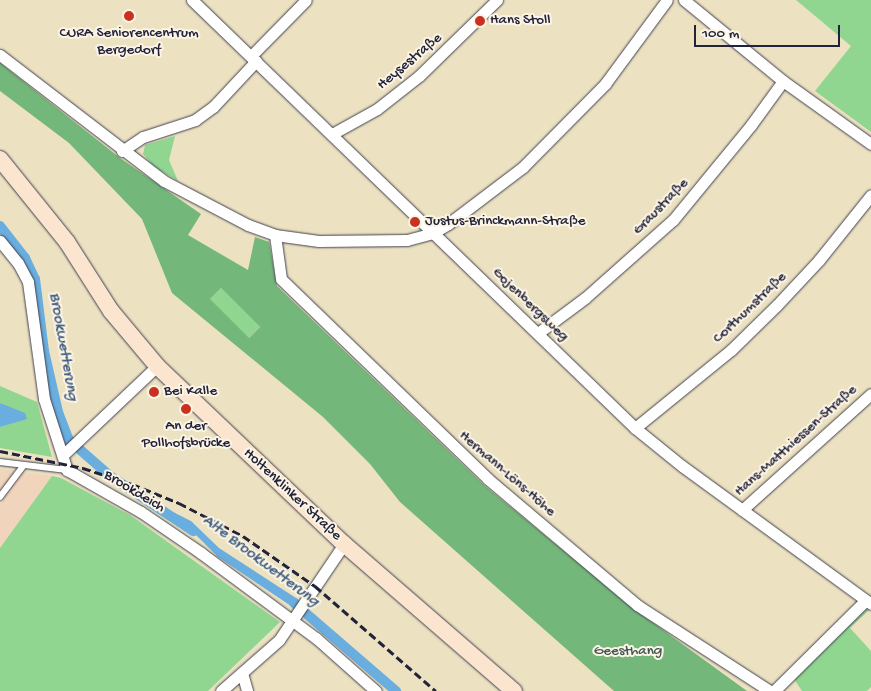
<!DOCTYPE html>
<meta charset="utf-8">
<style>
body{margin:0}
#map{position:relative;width:871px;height:691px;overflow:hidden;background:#ece2c2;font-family:"Gochi Hand",sans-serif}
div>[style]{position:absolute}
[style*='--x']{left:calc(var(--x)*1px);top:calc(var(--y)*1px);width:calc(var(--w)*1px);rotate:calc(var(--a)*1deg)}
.built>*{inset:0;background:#f0d5bc}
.green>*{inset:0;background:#90d690;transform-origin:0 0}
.forest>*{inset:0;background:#74b77a}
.water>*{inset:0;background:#69aedf}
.canal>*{height:10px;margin:-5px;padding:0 5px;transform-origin:5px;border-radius:5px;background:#69aedf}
.roads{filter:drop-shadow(0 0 1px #403f4f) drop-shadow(0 0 1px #403f4f)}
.lane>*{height:5.5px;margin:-2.75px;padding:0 2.75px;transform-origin:2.75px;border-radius:2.75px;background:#fff}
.street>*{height:11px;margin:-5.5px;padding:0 5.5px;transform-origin:5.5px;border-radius:5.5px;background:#fff}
.secondary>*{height:16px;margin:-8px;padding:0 8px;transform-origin:8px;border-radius:8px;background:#fbe5cf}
.rail>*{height:3px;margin-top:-1.5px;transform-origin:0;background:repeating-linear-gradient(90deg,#22223b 0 8px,transparent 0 12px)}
.dots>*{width:14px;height:14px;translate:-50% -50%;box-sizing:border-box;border:2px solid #fcf5e5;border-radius:50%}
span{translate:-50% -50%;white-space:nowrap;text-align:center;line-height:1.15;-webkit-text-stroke:4px #fcf5e5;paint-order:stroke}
.poi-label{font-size:15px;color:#22223b}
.left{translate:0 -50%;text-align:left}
.street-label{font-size:15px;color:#22223b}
.park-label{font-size:15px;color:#435854}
.water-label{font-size:16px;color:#3e5a7d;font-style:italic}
.scale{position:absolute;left:694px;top:25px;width:146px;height:22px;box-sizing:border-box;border:2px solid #22223b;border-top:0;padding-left:6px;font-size:15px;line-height:18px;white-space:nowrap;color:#22223b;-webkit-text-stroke:4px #fcf5e5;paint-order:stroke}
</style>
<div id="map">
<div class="built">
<div style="clip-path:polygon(0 469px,52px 476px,0 548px)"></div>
</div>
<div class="green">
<div style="clip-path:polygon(796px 0,871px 0,871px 132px,815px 91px,851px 46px)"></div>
<div style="clip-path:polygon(175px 136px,169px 160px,178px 181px,153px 166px,143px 154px,145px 145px)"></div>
<div style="left:221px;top:288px;width:55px;height:16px;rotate:45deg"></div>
<div style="clip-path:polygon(0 386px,37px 402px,52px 457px,0 448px,0 427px,27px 418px,0 403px)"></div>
<div style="clip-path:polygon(52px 476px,61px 478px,130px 515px,280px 622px,208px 691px,0 691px,0 548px)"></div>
<div style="clip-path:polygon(864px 609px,869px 610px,850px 628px,871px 651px,871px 687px,867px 691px,802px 691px,794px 679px)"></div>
</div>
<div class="forest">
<div style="clip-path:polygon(evenodd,0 63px,120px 158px,201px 214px,188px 235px,248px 270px,255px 237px,269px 242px,277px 286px,485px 486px,634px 609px,747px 691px,614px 691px,606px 684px,400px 502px,370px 464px,323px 417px,172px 293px,142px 219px,69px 143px,0 91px,0 63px,221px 288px,260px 327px,249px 338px,210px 299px,221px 288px)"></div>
</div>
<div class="water">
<div style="clip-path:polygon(0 403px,25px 413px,27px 419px,0 427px)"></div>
<div style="clip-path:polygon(173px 512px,191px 521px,219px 548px,299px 600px,294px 608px,218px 557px)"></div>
</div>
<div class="canal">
<div style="--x:0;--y:226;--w:41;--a:52"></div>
<div style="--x:25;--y:258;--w:23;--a:65"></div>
<div style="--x:35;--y:279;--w:73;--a:82.9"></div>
<div style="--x:44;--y:351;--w:63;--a:77.1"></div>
<div style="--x:58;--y:412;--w:30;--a:69"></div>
<div style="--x:69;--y:440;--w:55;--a:41.3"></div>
<div style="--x:110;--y:476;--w:100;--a:33.5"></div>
<div style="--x:294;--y:603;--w:135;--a:40.8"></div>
</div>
<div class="roads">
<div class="lane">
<div style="--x:0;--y:462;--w:67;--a:6.8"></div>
<div style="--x:0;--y:497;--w:38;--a:-53"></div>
</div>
<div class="street">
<div style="--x:192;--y:0;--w:616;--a:44.01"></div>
<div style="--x:635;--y:428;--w:60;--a:39"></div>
<div style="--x:682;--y:466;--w:234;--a:36.1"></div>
<div style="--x:684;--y:0;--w:128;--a:39.3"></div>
<div style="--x:783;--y:81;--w:108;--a:35.6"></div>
<div style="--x:0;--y:55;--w:207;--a:37.5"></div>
<div style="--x:164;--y:181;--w:95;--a:27.6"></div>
<div style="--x:248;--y:225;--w:29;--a:20"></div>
<div style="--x:275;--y:235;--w:44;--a:7.8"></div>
<div style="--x:319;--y:241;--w:88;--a:-0.7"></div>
<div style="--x:407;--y:240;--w:27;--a:-15"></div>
<div style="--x:433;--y:233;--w:17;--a:-31"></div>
<div style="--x:448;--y:224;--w:94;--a:-37.2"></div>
<div style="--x:523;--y:167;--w:117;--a:-45.3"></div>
<div style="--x:605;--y:84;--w:104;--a:-53.6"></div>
<div style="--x:251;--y:56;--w:78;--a:-45.5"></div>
<div style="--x:332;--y:134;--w:51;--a:-29.1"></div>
<div style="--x:377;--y:109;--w:53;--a:-38.2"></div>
<div style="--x:419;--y:76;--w:109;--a:-44.3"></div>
<div style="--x:122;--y:151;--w:25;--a:-34"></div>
<div style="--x:143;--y:137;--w:55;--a:-18.1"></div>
<div style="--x:195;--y:120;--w:22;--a:-36"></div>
<div style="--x:213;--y:107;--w:63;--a:-46.9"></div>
<div style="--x:275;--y:235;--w:44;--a:82.2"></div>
<div style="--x:281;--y:279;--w:288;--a:44"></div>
<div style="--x:488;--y:479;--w:195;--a:40.2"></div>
<div style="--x:637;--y:605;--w:158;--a:32.9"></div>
<div style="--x:0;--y:241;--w:28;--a:51"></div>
<div style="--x:18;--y:263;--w:21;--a:62"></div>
<div style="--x:28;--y:282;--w:118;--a:82.2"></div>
<div style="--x:44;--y:399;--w:75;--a:72.1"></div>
<div style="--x:67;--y:470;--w:85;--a:29.6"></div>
<div style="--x:141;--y:512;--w:73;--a:34.3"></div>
<div style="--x:201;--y:553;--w:143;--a:36.5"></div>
<div style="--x:316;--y:638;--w:80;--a:41.5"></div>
<div style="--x:538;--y:333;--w:59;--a:-36.7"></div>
<div style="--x:585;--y:298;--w:118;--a:-41.6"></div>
<div style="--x:673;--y:220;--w:123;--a:-50.6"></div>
<div style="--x:751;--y:125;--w:54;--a:-54"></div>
<div style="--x:635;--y:428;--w:124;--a:-39.1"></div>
<div style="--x:731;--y:350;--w:64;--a:-44.4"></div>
<div style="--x:777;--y:305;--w:62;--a:-47"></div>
<div style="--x:819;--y:260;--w:83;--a:-51.3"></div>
<div style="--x:63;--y:455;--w:129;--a:-43.4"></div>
<div style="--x:742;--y:510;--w:173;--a:-42"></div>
<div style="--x:242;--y:673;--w:19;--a:74"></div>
<div style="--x:221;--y:691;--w:77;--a:-41.3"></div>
<div style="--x:279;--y:640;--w:116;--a:-55.9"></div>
<div style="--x:774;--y:691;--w:129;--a:-44.7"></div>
</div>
<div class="secondary">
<div style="--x:0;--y:159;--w:107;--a:51.1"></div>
<div style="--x:67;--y:242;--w:82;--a:57.5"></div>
<div style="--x:111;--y:311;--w:72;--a:50.1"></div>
<div style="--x:157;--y:366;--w:258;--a:43.6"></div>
<div style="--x:344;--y:544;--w:225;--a:40.9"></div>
</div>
</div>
<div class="rail">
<div style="--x:0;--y:451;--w:85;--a:11.6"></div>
<div style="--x:83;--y:468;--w:52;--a:18.1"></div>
<div style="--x:132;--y:484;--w:51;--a:22"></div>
<div style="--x:179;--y:503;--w:72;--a:27.3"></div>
<div style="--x:243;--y:536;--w:88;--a:34.8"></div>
<div style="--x:315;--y:586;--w:160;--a:41"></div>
</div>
<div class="dots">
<div style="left:129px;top:16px;background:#c8321e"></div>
<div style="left:480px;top:21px;background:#c8321e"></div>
<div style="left:415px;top:222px;background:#c8321e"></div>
<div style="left:154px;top:392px;background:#c8321e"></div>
<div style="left:186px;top:409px;background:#c8321e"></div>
</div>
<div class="poi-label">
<span class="left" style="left:490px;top:21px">Hans Stoll</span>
<span style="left:129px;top:42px">CURA Seniorencentrum<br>Bergedorf</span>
<span class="left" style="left:425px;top:222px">Justus-Brinckmann-Straße</span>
<span class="left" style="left:164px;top:392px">Bei Kalle</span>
<span style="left:186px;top:435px">An der<br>Pollhofsbrücke</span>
</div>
<div class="street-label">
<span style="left:410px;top:62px;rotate:-40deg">Heysestraße</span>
<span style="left:661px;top:207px;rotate:-46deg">Graustraße</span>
<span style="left:530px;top:305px;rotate:44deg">Gojenbergsweg</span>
<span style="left:750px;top:308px;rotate:-44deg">Corthumstraße</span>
<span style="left:796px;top:441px;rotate:-42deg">Hans-Matthiessen-Straße</span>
<span style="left:507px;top:474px;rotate:41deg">Hermann-Löns-Höhe</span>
<span style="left:134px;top:492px;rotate:31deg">Brookdeich</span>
<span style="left:292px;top:495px;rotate:43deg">Holtenklinker Straße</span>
</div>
<div class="park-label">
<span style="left:628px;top:652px">Geesthang</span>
</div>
<div class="water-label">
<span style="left:62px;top:347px;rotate:80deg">Brookwetterung</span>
<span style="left:260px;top:562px;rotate:37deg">Alte Brookwetterung</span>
</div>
<div class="scale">100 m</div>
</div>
